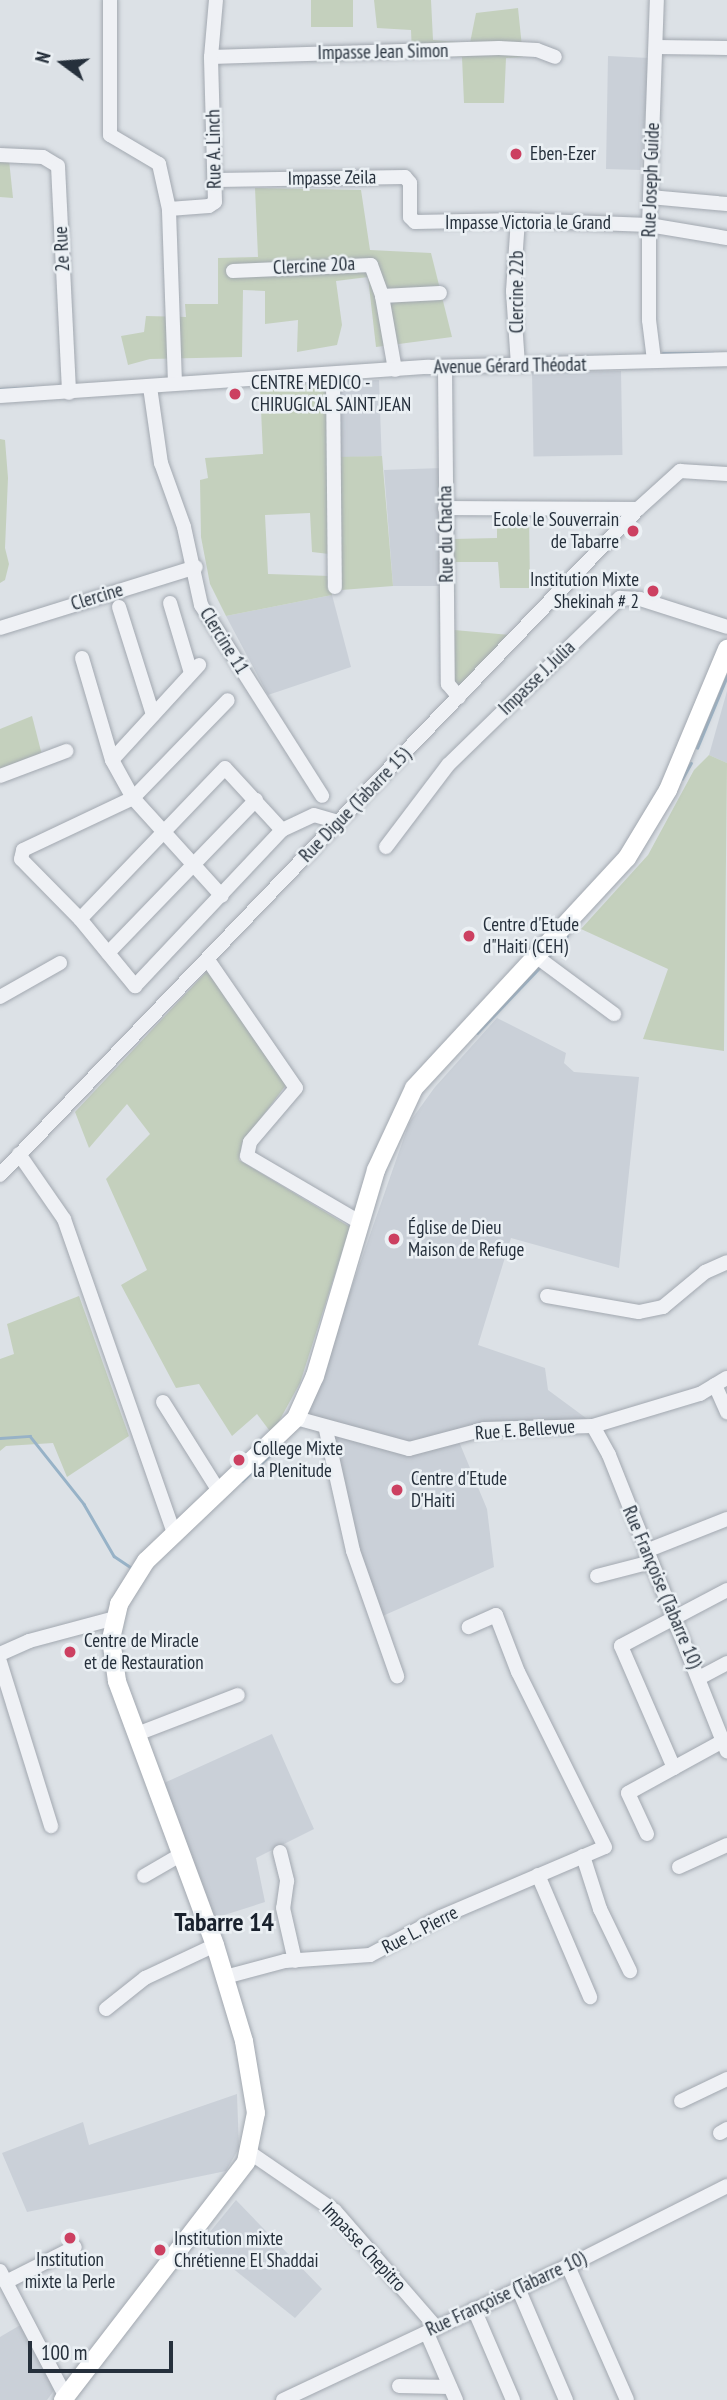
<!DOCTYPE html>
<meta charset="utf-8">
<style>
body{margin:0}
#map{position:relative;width:727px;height:2400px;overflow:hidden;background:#dce1e6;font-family:"PT Sans Narrow",sans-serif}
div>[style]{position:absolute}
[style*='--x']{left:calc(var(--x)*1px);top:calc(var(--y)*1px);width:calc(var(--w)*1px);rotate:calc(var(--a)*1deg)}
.built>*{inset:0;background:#cad0d8;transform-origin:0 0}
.green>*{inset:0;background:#c4d0bd;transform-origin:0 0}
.stream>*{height:2.5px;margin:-1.25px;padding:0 1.25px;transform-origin:1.25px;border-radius:1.25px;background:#97b2c7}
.roads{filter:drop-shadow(0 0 2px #a2a8b0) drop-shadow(0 0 2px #a2a8b0)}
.minor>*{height:14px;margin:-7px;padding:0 7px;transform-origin:7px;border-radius:7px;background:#eff1f5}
.major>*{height:18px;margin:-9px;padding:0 9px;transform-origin:9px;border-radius:9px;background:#fff}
.dots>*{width:19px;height:19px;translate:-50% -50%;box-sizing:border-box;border:4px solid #ebf0f4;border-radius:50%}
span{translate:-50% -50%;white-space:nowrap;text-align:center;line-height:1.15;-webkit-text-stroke:5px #ebf0f4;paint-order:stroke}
.street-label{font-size:19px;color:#26303c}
.poi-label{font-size:19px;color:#26303c}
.left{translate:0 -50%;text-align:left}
.right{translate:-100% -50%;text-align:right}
.district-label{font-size:26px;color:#19212d;font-weight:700}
.north{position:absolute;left:28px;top:28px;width:70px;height:70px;-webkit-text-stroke:5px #ebf0f4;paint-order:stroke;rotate:286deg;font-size:19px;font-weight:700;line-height:28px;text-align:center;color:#26303c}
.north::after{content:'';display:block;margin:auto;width:24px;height:32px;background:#26303c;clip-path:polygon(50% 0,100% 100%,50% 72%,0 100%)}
.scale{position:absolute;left:28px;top:2341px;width:145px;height:32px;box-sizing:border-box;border:4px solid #26303c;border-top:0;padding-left:9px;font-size:21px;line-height:24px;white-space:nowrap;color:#26303c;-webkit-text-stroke:5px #ebf0f4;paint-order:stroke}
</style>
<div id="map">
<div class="built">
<div style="clip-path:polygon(608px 56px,649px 58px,641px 170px,606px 169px)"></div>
<div style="left:621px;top:371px;width:84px;height:89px;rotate:89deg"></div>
<div style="left:379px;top:380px;width:76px;height:42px;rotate:88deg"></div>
<div style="clip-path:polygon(442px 468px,442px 586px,393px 586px,384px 470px)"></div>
<div style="clip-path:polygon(332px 595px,351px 667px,268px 695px,226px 616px)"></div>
<div style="clip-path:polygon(727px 691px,727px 763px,709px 755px)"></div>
<div style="clip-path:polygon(497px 1018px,566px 1053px,564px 1063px,574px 1072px,639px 1077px,619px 1268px,511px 1238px,478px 1345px,545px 1368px,548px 1390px,590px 1421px,484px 1422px,455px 1432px,487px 1509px,494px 1567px,378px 1618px,328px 1428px,305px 1421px,409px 1123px,435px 1087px)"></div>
<div style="clip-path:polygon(272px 1734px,314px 1829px,256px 1858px,265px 1902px,215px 1918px,164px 1783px)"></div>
<div style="clip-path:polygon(237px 2094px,239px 2148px,226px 2171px,27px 2212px,2px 2153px,83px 2122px,89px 2145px)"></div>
<div style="clip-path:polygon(236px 2200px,322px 2289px,295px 2318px,201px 2243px)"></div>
<div style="clip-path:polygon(22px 2324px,55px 2389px,47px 2400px,0 2400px,0 2337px)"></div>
</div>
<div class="green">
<div style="left:311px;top:0;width:42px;height:27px"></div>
<div style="clip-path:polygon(374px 0,431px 0,433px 40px,470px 43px,476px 13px,518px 8px,523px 57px,506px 58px,504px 103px,464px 103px,462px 57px,412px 55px,411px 30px,377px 28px)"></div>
<div style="clip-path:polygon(9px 160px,13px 198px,0 197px,0 161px)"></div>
<div style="clip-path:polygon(255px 188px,361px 190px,370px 250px,431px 253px,452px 337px,376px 347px,368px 277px,336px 281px,342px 325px,337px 345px,297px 352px,298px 320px,265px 324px,265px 291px,243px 290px,242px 357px,150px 359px,128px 365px,121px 336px,144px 332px,146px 316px,186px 317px,185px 304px,218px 304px,218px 258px,258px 257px)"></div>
<div style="clip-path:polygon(326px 383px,329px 554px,312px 552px,310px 513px,265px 515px,268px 574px,330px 576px,332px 595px,226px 616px,210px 584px,201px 537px,200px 480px,208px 478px,205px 458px,263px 454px,260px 388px)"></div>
<div style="clip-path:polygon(0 439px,5px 440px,8px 478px,5px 548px,9px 564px,5px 580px,0 583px)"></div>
<div style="clip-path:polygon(382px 456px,393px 586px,341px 590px,337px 457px)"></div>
<div style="clip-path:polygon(497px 514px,529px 514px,530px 588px,500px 588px,498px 562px,452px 562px,453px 539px,497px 538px)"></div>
<div style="clip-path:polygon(454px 630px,510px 635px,461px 686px,455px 684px)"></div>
<div style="clip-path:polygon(32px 716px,42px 755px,0 771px,0 729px)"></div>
<div style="clip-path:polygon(709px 755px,727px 763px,724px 1051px,643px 1039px,668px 969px,581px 929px,648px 855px,694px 770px)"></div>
<div style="clip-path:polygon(207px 971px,286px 1085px,242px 1143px,239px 1160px,350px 1227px,300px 1383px,272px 1434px,257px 1414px,232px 1436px,199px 1384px,176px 1388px,121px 1285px,147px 1270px,106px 1179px,150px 1134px,127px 1104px,89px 1148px,75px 1112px)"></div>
<div style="clip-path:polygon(79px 1296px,129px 1436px,67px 1477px,53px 1443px,6px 1446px,0 1451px,0 1359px,14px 1354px,7px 1324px)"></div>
</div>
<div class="stream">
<div style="--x:663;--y:353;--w:50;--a:0"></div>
<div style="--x:0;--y:389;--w:33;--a:-3"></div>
<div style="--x:697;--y:748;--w:78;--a:-67.4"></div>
<div style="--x:682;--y:779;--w:18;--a:-61"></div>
<div style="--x:548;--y:957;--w:28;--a:-48"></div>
<div style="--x:477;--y:1033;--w:91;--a:-46.3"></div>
<div style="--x:0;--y:1438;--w:30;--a:-4"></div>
<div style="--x:30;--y:1436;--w:87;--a:51.5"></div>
<div style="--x:84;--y:1504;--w:60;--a:60"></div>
<div style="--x:114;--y:1556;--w:22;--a:34"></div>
<div style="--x:242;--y:1481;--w:53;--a:-42.7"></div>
</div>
<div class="roads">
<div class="minor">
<div style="--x:110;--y:0;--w:135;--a:90"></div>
<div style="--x:110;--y:135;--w:57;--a:30.6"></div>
<div style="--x:159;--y:164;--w:46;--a:77.5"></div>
<div style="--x:656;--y:47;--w:71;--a:0.8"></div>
<div style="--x:211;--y:57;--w:288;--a:-1.8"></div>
<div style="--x:499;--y:48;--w:38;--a:3"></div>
<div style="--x:537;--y:50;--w:19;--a:21"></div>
<div style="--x:0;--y:155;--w:43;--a:2.7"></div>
<div style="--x:43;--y:157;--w:17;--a:31"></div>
<div style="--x:58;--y:166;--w:227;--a:87.2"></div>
<div style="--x:216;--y:180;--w:189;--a:-0.9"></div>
<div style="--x:405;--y:177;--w:8;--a:50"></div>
<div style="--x:410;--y:183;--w:34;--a:90"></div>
<div style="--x:410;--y:217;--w:7;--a:45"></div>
<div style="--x:415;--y:222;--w:103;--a:-1.1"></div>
<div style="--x:518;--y:220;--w:131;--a:2.2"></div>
<div style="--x:649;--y:225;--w:79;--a:9.5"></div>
<div style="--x:650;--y:197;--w:77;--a:5.2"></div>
<div style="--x:233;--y:271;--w:138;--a:-2.5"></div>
<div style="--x:371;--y:265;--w:33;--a:70"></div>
<div style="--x:382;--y:296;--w:75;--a:80"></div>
<div style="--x:382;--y:296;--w:58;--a:-3"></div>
<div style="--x:654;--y:360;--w:40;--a:-97.1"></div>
<div style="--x:649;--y:320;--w:95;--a:-90"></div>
<div style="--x:649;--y:225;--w:225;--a:-88"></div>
<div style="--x:518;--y:365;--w:74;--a:-93.9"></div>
<div style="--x:513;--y:291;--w:71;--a:-86"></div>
<div style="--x:445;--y:367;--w:317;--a:89.5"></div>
<div style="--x:448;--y:684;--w:17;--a:50"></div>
<div style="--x:333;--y:375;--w:212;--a:89.5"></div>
<div style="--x:175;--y:383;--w:174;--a:-92"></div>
<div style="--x:169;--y:209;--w:40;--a:-4.3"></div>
<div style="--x:209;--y:206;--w:7;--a:-34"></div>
<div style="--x:215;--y:202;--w:145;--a:-91.6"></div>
<div style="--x:211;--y:57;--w:57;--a:-85"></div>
<div style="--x:150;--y:387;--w:77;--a:81.8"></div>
<div style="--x:161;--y:463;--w:68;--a:70.2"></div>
<div style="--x:184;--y:527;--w:80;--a:77.7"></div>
<div style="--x:201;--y:605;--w:226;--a:57.6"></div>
<div style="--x:0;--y:396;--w:429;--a:-3.9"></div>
<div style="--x:428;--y:367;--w:299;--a:-1.5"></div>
<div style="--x:445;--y:508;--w:193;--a:0.3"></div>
<div style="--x:170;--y:603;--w:73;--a:73.3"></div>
<div style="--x:119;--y:607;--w:113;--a:72.5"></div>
<div style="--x:0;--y:628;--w:205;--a:-17.3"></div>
<div style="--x:82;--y:658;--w:106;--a:73.6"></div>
<div style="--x:112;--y:760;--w:43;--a:61.1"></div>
<div style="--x:133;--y:798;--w:132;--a:47.8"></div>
<div style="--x:112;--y:760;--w:129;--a:-47.5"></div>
<div style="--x:0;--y:776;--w:71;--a:-20.7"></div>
<div style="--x:282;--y:830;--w:84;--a:-132.6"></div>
<div style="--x:225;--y:768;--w:209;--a:133.8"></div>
<div style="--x:80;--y:919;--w:87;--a:50.6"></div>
<div style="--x:135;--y:986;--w:214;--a:-46.7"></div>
<div style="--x:282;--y:830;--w:35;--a:-25"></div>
<div style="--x:314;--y:815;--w:25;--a:16"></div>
<div style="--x:386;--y:847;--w:103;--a:-52.9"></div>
<div style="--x:448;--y:765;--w:240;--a:-44.2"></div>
<div style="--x:620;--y:598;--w:20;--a:3"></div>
<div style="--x:640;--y:599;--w:91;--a:17.8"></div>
<div style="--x:80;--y:919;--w:84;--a:-134.5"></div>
<div style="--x:21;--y:859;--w:9;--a:-77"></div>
<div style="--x:23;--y:850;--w:122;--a:-25.3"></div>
<div style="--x:133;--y:798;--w:136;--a:-45.9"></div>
<div style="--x:108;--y:953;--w:213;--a:-46"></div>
<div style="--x:537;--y:957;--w:96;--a:36.5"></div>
<div style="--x:208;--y:960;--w:155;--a:55.5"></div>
<div style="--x:296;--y:1088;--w:71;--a:130.4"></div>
<div style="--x:250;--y:1142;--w:14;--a:102"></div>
<div style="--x:247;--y:1156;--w:132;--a:30.4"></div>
<div style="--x:0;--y:997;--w:69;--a:-29.5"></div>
<div style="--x:19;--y:1154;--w:79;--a:55.3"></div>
<div style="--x:64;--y:1219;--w:333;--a:70.7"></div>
<div style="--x:0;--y:1175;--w:922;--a:-46.23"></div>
<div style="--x:638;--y:509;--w:57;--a:-42.1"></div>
<div style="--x:680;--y:471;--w:47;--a:3.7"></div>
<div style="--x:547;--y:1296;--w:93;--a:9.9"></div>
<div style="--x:639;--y:1312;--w:25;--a:-12"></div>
<div style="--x:663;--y:1307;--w:55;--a:-39.8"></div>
<div style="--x:705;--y:1272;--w:24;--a:-24"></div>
<div style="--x:715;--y:1385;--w:30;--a:66"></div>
<div style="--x:163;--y:1402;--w:107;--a:57.9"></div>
<div style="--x:296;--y:1418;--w:117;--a:15.3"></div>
<div style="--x:409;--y:1449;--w:78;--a:-14.9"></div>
<div style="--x:484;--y:1429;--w:109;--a:-1.6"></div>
<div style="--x:593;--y:1426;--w:112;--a:-16.7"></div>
<div style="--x:700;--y:1394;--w:31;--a:-31"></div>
<div style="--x:593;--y:1426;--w:33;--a:61"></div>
<div style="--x:609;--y:1455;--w:319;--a:68.3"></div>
<div style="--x:326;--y:1430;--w:124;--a:77.4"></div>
<div style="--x:353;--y:1551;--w:133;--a:70.6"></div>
<div style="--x:646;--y:1551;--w:87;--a:-21.6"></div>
<div style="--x:597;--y:1576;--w:56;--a:-14.5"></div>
<div style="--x:0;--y:1654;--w:32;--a:-24"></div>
<div style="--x:29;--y:1641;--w:89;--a:-15"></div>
<div style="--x:0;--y:1662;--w:172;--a:72.7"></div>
<div style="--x:699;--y:1678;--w:32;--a:-28"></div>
<div style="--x:137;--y:1734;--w:108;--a:-21.1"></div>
<div style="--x:674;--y:1768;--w:133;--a:-113.5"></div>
<div style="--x:621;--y:1646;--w:120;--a:-27.8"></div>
<div style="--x:647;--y:1834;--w:45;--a:-114.9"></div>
<div style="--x:628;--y:1793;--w:108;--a:-28.7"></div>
<div style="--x:280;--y:1852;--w:30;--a:76"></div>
<div style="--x:287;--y:1881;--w:27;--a:98"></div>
<div style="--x:283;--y:1908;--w:54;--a:77.2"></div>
<div style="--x:583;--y:1856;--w:56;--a:72.2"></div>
<div style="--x:600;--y:1909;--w:69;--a:64.2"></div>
<div style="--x:679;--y:1867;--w:53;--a:-24.6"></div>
<div style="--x:538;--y:1875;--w:133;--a:66.9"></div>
<div style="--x:144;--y:1876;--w:44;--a:-30.1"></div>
<div style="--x:225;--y:1977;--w:62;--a:-14.9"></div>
<div style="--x:285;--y:1961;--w:85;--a:-4"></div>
<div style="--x:370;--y:1955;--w:81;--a:-28.2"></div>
<div style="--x:441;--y:1917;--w:178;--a:-23.1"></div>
<div style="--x:605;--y:1847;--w:195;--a:-116.4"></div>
<div style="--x:518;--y:1672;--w:61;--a:-111.1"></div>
<div style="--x:496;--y:1615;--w:30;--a:156"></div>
<div style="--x:106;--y:2009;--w:50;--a:-38.5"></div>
<div style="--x:145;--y:1978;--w:77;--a:-25.2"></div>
<div style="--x:681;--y:2101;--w:51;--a:-25.6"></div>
<div style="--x:720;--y:2133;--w:8;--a:-30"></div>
<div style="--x:249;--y:2152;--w:104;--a:34.5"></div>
<div style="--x:335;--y:2211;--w:154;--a:49"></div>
<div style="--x:568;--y:2266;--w:146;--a:66.2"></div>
<div style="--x:0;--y:2271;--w:142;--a:62.4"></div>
<div style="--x:6;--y:2282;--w:77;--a:-26.9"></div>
<div style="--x:518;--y:2288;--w:122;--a:66.8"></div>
<div style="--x:474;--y:2309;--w:99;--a:66.8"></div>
<div style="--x:429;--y:2338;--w:68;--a:66.5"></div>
<div style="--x:399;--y:2386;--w:51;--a:1.1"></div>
<div style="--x:283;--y:2400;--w:315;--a:-25.2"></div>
<div style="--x:568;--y:2266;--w:178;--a:-26.7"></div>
</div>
<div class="major">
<div style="--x:63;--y:2400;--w:300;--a:-52.4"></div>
<div style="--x:246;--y:2162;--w:50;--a:-78.5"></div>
<div style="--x:256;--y:2113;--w:73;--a:-99.5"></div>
<div style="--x:244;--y:2041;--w:100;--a:-106.8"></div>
<div style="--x:215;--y:1945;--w:282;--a:-110.4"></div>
<div style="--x:117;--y:1681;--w:42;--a:-98.1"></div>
<div style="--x:111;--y:1639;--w:36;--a:-77"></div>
<div style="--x:119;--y:1604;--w:51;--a:-57.9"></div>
<div style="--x:146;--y:1561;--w:207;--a:-43.6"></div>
<div style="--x:296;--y:1418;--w:46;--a:-65.7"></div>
<div style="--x:315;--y:1376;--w:215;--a:-73.5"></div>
<div style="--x:376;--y:1170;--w:90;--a:-65.1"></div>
<div style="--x:414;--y:1088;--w:313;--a:-47.2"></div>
<div style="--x:627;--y:858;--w:79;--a:-58.9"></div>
<div style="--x:668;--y:790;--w:153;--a:-67.3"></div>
</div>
</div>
<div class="dots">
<div style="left:516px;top:154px;background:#cc4061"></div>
<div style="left:235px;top:394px;background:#cc4061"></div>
<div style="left:633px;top:531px;background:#cc4061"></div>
<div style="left:653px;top:591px;background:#cc4061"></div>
<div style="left:469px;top:936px;background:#cc4061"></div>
<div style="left:394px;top:1239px;background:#cc4061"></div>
<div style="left:239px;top:1460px;background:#cc4061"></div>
<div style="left:397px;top:1490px;background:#cc4061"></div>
<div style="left:70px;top:1652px;background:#cc4061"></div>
<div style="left:70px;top:2238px;background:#cc4061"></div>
<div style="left:160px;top:2250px;background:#cc4061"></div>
</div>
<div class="street-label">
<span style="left:383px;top:52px;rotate:-1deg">Impasse Jean Simon</span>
<span style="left:214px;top:149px;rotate:-91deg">Rue A. Linch</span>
<span style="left:332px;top:178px;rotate:-1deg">Impasse Zeila</span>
<span style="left:651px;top:180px;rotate:-88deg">Rue Joseph Guide</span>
<span style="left:528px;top:223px">Impasse Victoria le Grand</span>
<span style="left:62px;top:249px;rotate:-93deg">2e Rue</span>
<span style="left:314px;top:266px;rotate:-3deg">Clercine 20a</span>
<span style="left:517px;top:292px;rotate:-90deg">Clercine 22b</span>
<span style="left:510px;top:366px;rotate:-1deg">Avenue Gérard Théodat</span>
<span style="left:446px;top:534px;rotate:-91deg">Rue du Chacha</span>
<span style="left:97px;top:597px;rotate:-17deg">Clercine</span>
<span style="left:224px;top:641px;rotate:58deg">Clercine 11</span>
<span style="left:537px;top:678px;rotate:-44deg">Impasse J. Julia</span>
<span style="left:355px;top:805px;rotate:-46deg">Rue Digue (Tabarre 15)</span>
<span style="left:525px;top:1430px;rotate:-4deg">Rue E. Bellevue</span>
<span style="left:662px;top:1587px;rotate:67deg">Rue Françoise (Tabarre 10)</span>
<span style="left:420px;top:1930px;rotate:-27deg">Rue L. Pierre</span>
<span style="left:364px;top:2247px;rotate:47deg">Impasse Chepitro</span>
<span style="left:506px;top:2294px;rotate:-25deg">Rue Françoise (Tabarre 10)</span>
</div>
<div class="poi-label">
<span class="left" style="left:530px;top:154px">Eben-Ezer</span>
<span class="left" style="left:251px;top:394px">CENTRE MEDICO -<br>CHIRUGICAL SAINT JEAN</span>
<span class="right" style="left:619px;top:531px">Ecole le Souverrain<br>de Tabarre</span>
<span class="right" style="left:639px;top:591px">Institution Mixte<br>Shekinah # 2</span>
<span class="left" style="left:483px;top:936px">Centre d'Etude<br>d"Haiti (CEH)</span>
<span class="left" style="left:408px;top:1239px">Église de Dieu<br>Maison de Refuge</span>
<span class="left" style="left:253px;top:1460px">College Mixte<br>la Plenitude</span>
<span class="left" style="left:411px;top:1490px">Centre d'Etude<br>D'Haiti</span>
<span class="left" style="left:84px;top:1652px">Centre de Miracle<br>et de Restauration</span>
<span class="left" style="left:174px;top:2250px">Institution mixte<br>Chrétienne El Shaddai</span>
<span style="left:70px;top:2271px">Institution<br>mixte la Perle</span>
</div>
<div class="district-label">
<span style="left:224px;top:1922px">Tabarre 14</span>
</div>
<div class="north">N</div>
<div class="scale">100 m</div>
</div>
